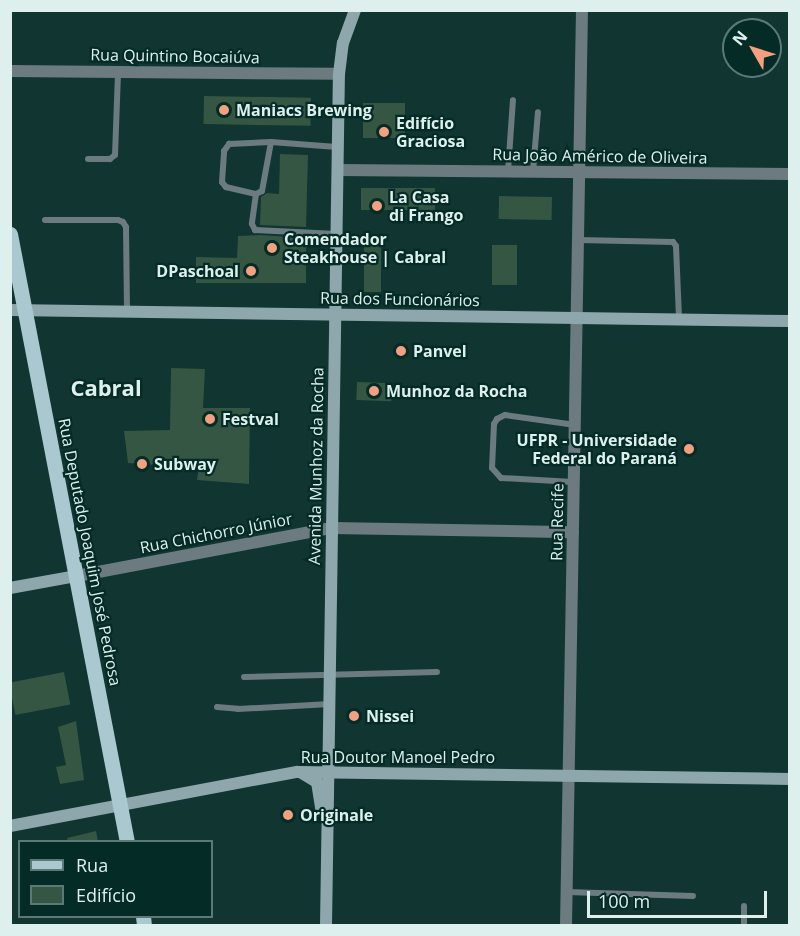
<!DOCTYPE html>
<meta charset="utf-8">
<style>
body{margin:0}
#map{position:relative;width:800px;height:936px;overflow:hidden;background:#113531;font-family:"Open Sans",sans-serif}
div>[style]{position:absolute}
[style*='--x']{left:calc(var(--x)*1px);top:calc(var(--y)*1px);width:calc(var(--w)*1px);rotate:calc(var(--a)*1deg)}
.building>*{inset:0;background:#345642;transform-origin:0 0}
.lane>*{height:6px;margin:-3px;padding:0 3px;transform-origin:3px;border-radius:3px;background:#6c7b7f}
.street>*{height:12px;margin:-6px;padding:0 6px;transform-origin:6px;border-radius:6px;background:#6c7b7f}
.secondary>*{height:12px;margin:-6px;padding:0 6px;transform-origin:6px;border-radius:6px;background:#8ea7ad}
.primary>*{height:15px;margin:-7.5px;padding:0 7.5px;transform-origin:7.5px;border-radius:7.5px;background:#a9c8d0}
.dots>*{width:16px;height:16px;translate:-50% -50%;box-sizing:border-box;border:3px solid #052b27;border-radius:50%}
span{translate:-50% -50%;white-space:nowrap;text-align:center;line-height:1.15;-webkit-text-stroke:4.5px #052b27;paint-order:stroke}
.street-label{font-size:16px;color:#ddf0ed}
.poi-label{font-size:16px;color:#ddf0ed;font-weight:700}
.left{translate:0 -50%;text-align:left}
.right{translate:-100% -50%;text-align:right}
.district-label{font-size:22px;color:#ddf0ed;font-weight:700}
.frame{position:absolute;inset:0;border:12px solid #ddf0ed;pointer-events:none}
.legend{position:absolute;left:18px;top:840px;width:195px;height:78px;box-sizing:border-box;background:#052b27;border:2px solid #5b7a76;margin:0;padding:8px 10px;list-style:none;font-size:18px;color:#ddf0ed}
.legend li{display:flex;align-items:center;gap:12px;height:30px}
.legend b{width:30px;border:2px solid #5b7a76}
.north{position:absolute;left:722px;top:18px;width:60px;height:60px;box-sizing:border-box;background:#052b27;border:2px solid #5b7a76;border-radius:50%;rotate:309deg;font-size:16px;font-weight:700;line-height:24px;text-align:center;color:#ddf0ed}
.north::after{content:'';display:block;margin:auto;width:21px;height:27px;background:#f2a07f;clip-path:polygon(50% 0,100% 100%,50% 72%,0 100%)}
.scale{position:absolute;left:587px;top:891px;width:180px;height:27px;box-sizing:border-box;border:3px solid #ddf0ed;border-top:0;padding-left:8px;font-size:18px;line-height:21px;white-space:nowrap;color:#ddf0ed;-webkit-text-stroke:4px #052b27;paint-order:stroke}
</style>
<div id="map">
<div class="building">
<div style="left:204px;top:96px;width:107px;height:28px;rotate:1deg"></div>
<div style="left:363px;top:103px;width:42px;height:35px"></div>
<div style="clip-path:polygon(280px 154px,308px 155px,306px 227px,260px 225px,261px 197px,267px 193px,279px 194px)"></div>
<div style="left:361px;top:188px;width:74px;height:22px"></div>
<div style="left:499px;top:196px;width:53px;height:23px;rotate:1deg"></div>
<div style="clip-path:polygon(260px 235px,306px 238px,306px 283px,196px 283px,196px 257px,237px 258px,238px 236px)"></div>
<div style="left:364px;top:238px;width:17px;height:54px"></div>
<div style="left:492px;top:245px;width:25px;height:40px"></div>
<div style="clip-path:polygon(171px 368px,205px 369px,203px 408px,250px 408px,249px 484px,197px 480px,199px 468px,128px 463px,124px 431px,170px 430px)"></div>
<div style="left:357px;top:382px;width:35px;height:18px;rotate:2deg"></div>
<div style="left:64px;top:672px;width:33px;height:56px;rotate:79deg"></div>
<div style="clip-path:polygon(76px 721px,84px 780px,60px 784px,56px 767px,66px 765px,58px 727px)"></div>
<div style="clip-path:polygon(96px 831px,98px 842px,68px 842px,67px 838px)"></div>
</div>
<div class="lane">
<div style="--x:271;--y:142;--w:50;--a:100.4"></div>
<div style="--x:262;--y:191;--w:7;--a:153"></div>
<div style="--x:256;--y:194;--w:31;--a:-167"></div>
<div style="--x:226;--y:187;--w:6;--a:-129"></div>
<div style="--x:222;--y:182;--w:31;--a:-86"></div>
<div style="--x:224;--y:151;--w:9;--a:-54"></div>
<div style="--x:229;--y:144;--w:42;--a:-2.7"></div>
<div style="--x:271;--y:142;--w:66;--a:4.3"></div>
<div style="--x:88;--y:159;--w:22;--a:0"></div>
<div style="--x:110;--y:159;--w:6;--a:-39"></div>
<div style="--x:115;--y:155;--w:83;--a:-87.9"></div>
<div style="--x:508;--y:171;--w:71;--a:-86"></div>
<div style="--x:533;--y:171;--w:59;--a:-85.2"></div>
<div style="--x:256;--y:194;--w:30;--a:98"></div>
<div style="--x:252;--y:224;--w:7;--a:63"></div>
<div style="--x:255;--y:230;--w:82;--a:2.8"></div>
<div style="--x:45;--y:220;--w:73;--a:0"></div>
<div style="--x:118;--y:220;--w:5;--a:22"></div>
<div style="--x:123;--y:222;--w:6;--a:59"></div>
<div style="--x:126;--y:227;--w:84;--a:89.3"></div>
<div style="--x:578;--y:240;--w:95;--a:1.2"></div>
<div style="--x:673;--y:242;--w:5;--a:53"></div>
<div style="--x:676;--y:246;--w:73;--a:87.6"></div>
<div style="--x:573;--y:482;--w:72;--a:-176.8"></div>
<div style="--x:501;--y:478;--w:13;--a:-132"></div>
<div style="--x:492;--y:468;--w:44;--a:-87.4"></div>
<div style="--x:494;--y:424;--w:6;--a:-59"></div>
<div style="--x:497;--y:419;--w:9;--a:-27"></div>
<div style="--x:505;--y:415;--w:71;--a:8.1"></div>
<div style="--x:244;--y:677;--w:193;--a:-1.5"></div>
<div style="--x:217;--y:707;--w:21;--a:5"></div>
<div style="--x:238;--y:709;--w:92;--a:-3.1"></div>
<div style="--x:567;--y:892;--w:126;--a:1.8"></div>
<div style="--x:744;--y:926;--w:20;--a:-90"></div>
</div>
<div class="street">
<div style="--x:10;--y:71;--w:329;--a:0.5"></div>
<div style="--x:338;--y:170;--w:452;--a:0.5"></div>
<div style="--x:77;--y:576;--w:259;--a:-10.7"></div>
<div style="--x:332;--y:528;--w:241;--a:1"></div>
<div style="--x:566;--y:926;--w:916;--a:-89"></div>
</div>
<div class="secondary">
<div style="--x:10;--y:310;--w:780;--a:0.81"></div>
<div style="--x:10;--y:588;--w:68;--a:-10.2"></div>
<div style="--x:302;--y:773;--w:17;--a:31"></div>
<div style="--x:317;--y:782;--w:30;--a:81"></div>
<div style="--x:10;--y:826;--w:292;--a:-10.7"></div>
<div style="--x:297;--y:772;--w:493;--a:0.8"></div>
<div style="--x:326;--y:926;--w:852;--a:-89.13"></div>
<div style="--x:339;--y:74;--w:31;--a:-83"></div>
<div style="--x:343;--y:43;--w:35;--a:-70"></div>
</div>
<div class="primary">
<div style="--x:10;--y:234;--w:619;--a:79.11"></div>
<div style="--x:143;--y:916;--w:10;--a:84"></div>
</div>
<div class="dots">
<div style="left:224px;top:110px;background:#f2a07f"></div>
<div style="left:384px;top:132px;background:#f2a07f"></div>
<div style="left:377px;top:206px;background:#f2a07f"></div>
<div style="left:272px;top:248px;background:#f2a07f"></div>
<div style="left:251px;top:271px;background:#f2a07f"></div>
<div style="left:401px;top:351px;background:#f2a07f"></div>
<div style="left:374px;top:391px;background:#f2a07f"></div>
<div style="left:210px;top:419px;background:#f2a07f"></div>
<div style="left:689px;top:449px;background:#f2a07f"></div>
<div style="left:142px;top:464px;background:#f2a07f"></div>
<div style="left:354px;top:716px;background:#f2a07f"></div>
<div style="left:288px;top:815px;background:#f2a07f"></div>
</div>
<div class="street-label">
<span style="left:175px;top:56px;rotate:1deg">Rua Quintino Bocaiúva</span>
<span style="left:600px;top:156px;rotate:1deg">Rua João Américo de Oliveira</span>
<span style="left:400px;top:299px;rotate:1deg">Rua dos Funcionários</span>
<span style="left:316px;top:466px;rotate:-89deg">Avenida Munhoz da Rocha</span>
<span style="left:557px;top:522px;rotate:-89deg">Rua Recife</span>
<span style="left:216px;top:533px;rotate:-11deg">Rua Chichorro Júnior</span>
<span style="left:90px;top:552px;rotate:79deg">Rua Deputado Joaquim José Pedrosa</span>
<span style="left:398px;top:757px">Rua Doutor Manoel Pedro</span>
</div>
<div class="poi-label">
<span class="left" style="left:236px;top:110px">Maniacs Brewing</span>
<span class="left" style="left:396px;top:132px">Edifício<br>Graciosa</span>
<span class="left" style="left:389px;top:206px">La Casa<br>di Frango</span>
<span class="left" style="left:284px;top:248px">Comendador<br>Steakhouse | Cabral</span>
<span class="right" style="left:239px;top:271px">DPaschoal</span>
<span class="left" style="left:413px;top:351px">Panvel</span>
<span class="left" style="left:386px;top:391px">Munhoz da Rocha</span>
<span class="left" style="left:222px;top:419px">Festval</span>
<span class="right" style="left:677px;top:449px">UFPR - Universidade<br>Federal do Paraná</span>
<span class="left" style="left:154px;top:464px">Subway</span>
<span class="left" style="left:366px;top:716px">Nissei</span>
<span class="left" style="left:300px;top:815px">Originale</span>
</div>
<div class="district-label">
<span style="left:106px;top:388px">Cabral</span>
</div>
<div class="frame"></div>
<ul class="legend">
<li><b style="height:8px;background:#a9c8d0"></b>Rua</li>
<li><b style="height:16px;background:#345642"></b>Edifício</li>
</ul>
<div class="north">N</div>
<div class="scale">100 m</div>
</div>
